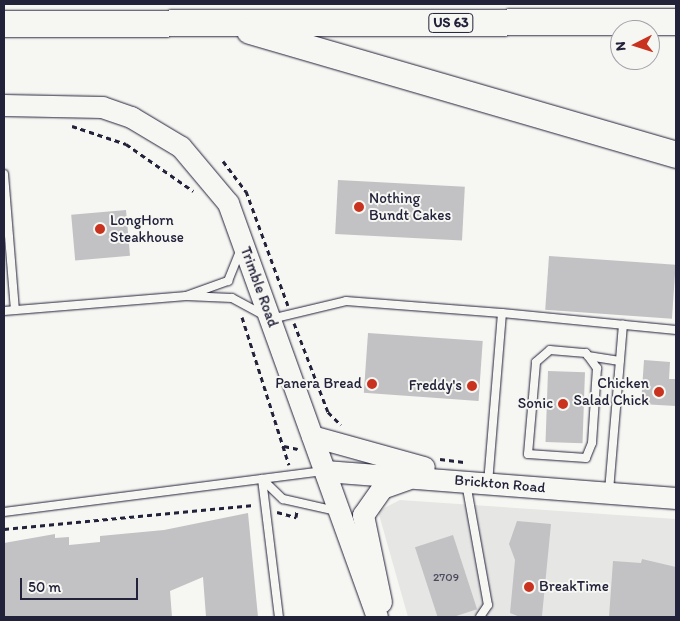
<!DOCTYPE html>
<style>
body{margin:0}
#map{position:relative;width:680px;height:621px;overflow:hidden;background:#f6f6f2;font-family:Itim,sans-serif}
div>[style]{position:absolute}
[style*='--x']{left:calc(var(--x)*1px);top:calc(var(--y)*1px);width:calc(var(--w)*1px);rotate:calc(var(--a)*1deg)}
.built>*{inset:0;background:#e6e6e4}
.building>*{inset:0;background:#c2c2c4;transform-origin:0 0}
.path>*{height:3px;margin-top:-1.5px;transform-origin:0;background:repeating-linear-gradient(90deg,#22223b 0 5px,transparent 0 9px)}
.roads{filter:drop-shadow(0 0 1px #22223b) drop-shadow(0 0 1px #22223b)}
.lane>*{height:8px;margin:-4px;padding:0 4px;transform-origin:4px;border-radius:4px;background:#f6f6f2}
.secondary>*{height:21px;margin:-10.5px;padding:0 10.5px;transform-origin:10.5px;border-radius:10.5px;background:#f6f6f2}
.highway>*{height:26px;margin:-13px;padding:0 13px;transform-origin:13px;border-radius:13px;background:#f6f6f2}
.dots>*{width:14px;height:14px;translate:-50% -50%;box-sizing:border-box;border:2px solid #f6f6f2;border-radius:50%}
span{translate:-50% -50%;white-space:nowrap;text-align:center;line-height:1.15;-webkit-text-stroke:4px #f6f6f2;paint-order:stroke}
.number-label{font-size:12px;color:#4a4a5d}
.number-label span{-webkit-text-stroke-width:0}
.shield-label span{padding:1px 4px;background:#f6f6f2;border:1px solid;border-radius:4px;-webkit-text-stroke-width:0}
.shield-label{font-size:14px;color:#22223b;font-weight:700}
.poi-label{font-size:15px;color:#22223b}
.left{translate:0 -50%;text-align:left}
.right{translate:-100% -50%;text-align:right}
.street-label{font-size:15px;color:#22223b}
.frame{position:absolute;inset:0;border:5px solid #22223b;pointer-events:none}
.north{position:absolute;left:610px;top:20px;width:50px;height:50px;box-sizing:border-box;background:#f6f6f2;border:1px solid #a1a1a9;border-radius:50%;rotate:265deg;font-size:14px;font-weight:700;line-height:20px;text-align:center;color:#22223b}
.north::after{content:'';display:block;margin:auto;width:18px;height:22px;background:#c8321e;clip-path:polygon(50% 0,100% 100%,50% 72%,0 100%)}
.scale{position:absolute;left:20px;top:578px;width:118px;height:22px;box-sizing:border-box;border:2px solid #22223b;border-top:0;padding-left:6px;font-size:15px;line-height:18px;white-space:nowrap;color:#22223b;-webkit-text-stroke:4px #f6f6f2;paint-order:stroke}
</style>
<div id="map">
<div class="built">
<div style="clip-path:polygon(400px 500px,676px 519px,676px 617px,408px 617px,378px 511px)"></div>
</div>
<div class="building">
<div style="left:338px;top:180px;width:127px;height:54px;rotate:3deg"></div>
<div style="left:126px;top:210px;width:46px;height:55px;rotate:85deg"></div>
<div style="left:549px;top:256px;width:127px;height:54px;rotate:4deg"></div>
<div style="left:368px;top:333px;width:115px;height:60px;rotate:4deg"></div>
<div style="clip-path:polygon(644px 360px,670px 362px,669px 379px,676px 379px,676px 406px,641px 404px)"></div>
<div style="left:548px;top:371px;width:37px;height:71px;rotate:2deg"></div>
<div style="clip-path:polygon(248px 513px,258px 617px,206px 617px,203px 577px,170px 591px,172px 617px,4px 617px,4px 543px,55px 534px,55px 538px,69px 537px,69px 545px,100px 542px,100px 536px,164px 530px)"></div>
<div style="clip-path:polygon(517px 521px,551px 524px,542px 616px,520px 617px,510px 613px,515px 560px,509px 544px)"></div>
<div style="left:453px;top:535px;width:78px;height:40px;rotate:72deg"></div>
<div style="clip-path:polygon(642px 559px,676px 567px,676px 617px,609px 617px,613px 561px,641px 563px)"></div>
</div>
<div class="path">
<div style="--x:72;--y:126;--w:57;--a:18.4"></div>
<div style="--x:126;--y:144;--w:82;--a:35"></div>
<div style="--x:223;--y:161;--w:38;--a:53"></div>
<div style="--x:246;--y:191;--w:122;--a:69.9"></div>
<div style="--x:242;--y:317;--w:155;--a:72.4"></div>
<div style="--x:294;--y:323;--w:95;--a:69.1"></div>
<div style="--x:328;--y:412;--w:18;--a:45"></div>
<div style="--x:284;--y:446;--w:14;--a:12"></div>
<div style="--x:440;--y:459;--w:26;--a:7"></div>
<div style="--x:277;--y:512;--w:20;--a:15"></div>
<div style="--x:296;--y:517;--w:6;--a:-81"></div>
<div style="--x:4;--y:529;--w:251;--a:-5.5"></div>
</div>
<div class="roads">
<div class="lane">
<div style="--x:4;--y:174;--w:136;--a:85.4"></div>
<div style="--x:186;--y:296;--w:46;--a:2.5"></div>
<div style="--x:232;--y:298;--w:44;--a:28.3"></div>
<div style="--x:271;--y:319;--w:77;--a:-13.5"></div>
<div style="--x:346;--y:301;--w:156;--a:4.4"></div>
<div style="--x:502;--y:313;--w:170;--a:94.7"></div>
<div style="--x:4;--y:311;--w:183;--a:-4.7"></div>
<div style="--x:186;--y:296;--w:45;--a:-19.7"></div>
<div style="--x:228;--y:281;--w:31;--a:-68"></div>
<div style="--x:502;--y:313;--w:175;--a:5.6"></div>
<div style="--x:550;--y:350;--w:36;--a:5"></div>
<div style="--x:586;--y:353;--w:19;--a:54"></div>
<div style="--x:597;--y:368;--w:75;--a:93.8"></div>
<div style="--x:592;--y:443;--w:16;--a:112"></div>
<div style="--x:586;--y:458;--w:58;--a:-176.1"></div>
<div style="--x:528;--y:454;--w:92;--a:-85"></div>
<div style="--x:536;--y:362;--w:18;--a:-41"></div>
<div style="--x:588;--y:356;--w:32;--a:9"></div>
<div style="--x:262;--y:479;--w:139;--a:83"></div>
<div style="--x:262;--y:479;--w:29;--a:44"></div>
<div style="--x:283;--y:499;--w:54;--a:12.8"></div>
<div style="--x:466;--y:483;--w:124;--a:79.8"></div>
<div style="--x:488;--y:605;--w:14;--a:124"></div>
<div style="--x:609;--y:491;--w:167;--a:-85.2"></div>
<div style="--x:4;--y:512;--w:322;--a:-7.3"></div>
</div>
<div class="secondary">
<div style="--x:4;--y:105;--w:98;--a:1.2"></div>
<div style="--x:102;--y:107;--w:31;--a:19"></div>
<div style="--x:131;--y:117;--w:58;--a:31"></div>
<div style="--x:181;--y:147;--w:73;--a:50"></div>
<div style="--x:228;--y:203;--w:440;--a:70.2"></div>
<div style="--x:312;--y:436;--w:116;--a:15.5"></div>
<div style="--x:325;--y:471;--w:352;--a:4.4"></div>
<div style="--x:381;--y:602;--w:89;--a:-101.7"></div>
<div style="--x:363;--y:515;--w:33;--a:-55"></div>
<div style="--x:382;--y:488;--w:27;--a:-20"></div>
</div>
<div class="highway">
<div style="--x:4;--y:24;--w:672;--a:-0.17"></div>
<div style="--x:250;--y:31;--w:444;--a:16.2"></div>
</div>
</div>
<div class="dots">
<div style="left:359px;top:207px;background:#c8321e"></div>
<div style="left:100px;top:229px;background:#c8321e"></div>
<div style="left:372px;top:384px;background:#c8321e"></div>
<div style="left:472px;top:386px;background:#c8321e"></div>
<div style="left:659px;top:392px;background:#c8321e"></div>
<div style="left:563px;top:404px;background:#c8321e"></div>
<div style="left:529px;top:587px;background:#c8321e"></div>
</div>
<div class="number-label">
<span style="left:446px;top:578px">2709</span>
</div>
<div class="shield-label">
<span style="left:451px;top:23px">US 63</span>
</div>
<div class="poi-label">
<span class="left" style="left:369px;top:207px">Nothing<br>Bundt Cakes</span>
<span class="left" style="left:110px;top:229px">LongHorn<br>Steakhouse</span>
<span class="right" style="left:649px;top:392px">Chicken<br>Salad Chick</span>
<span class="right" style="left:362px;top:384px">Panera Bread</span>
<span class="right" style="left:462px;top:386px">Freddy's</span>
<span class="right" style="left:553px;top:404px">Sonic</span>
<span class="left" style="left:539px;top:587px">BreakTime</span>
</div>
<div class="street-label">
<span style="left:259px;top:287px;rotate:70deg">Trimble Road</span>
<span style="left:500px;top:484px;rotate:5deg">Brickton Road</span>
</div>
<div class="frame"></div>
<div class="north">N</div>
<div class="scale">50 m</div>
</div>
